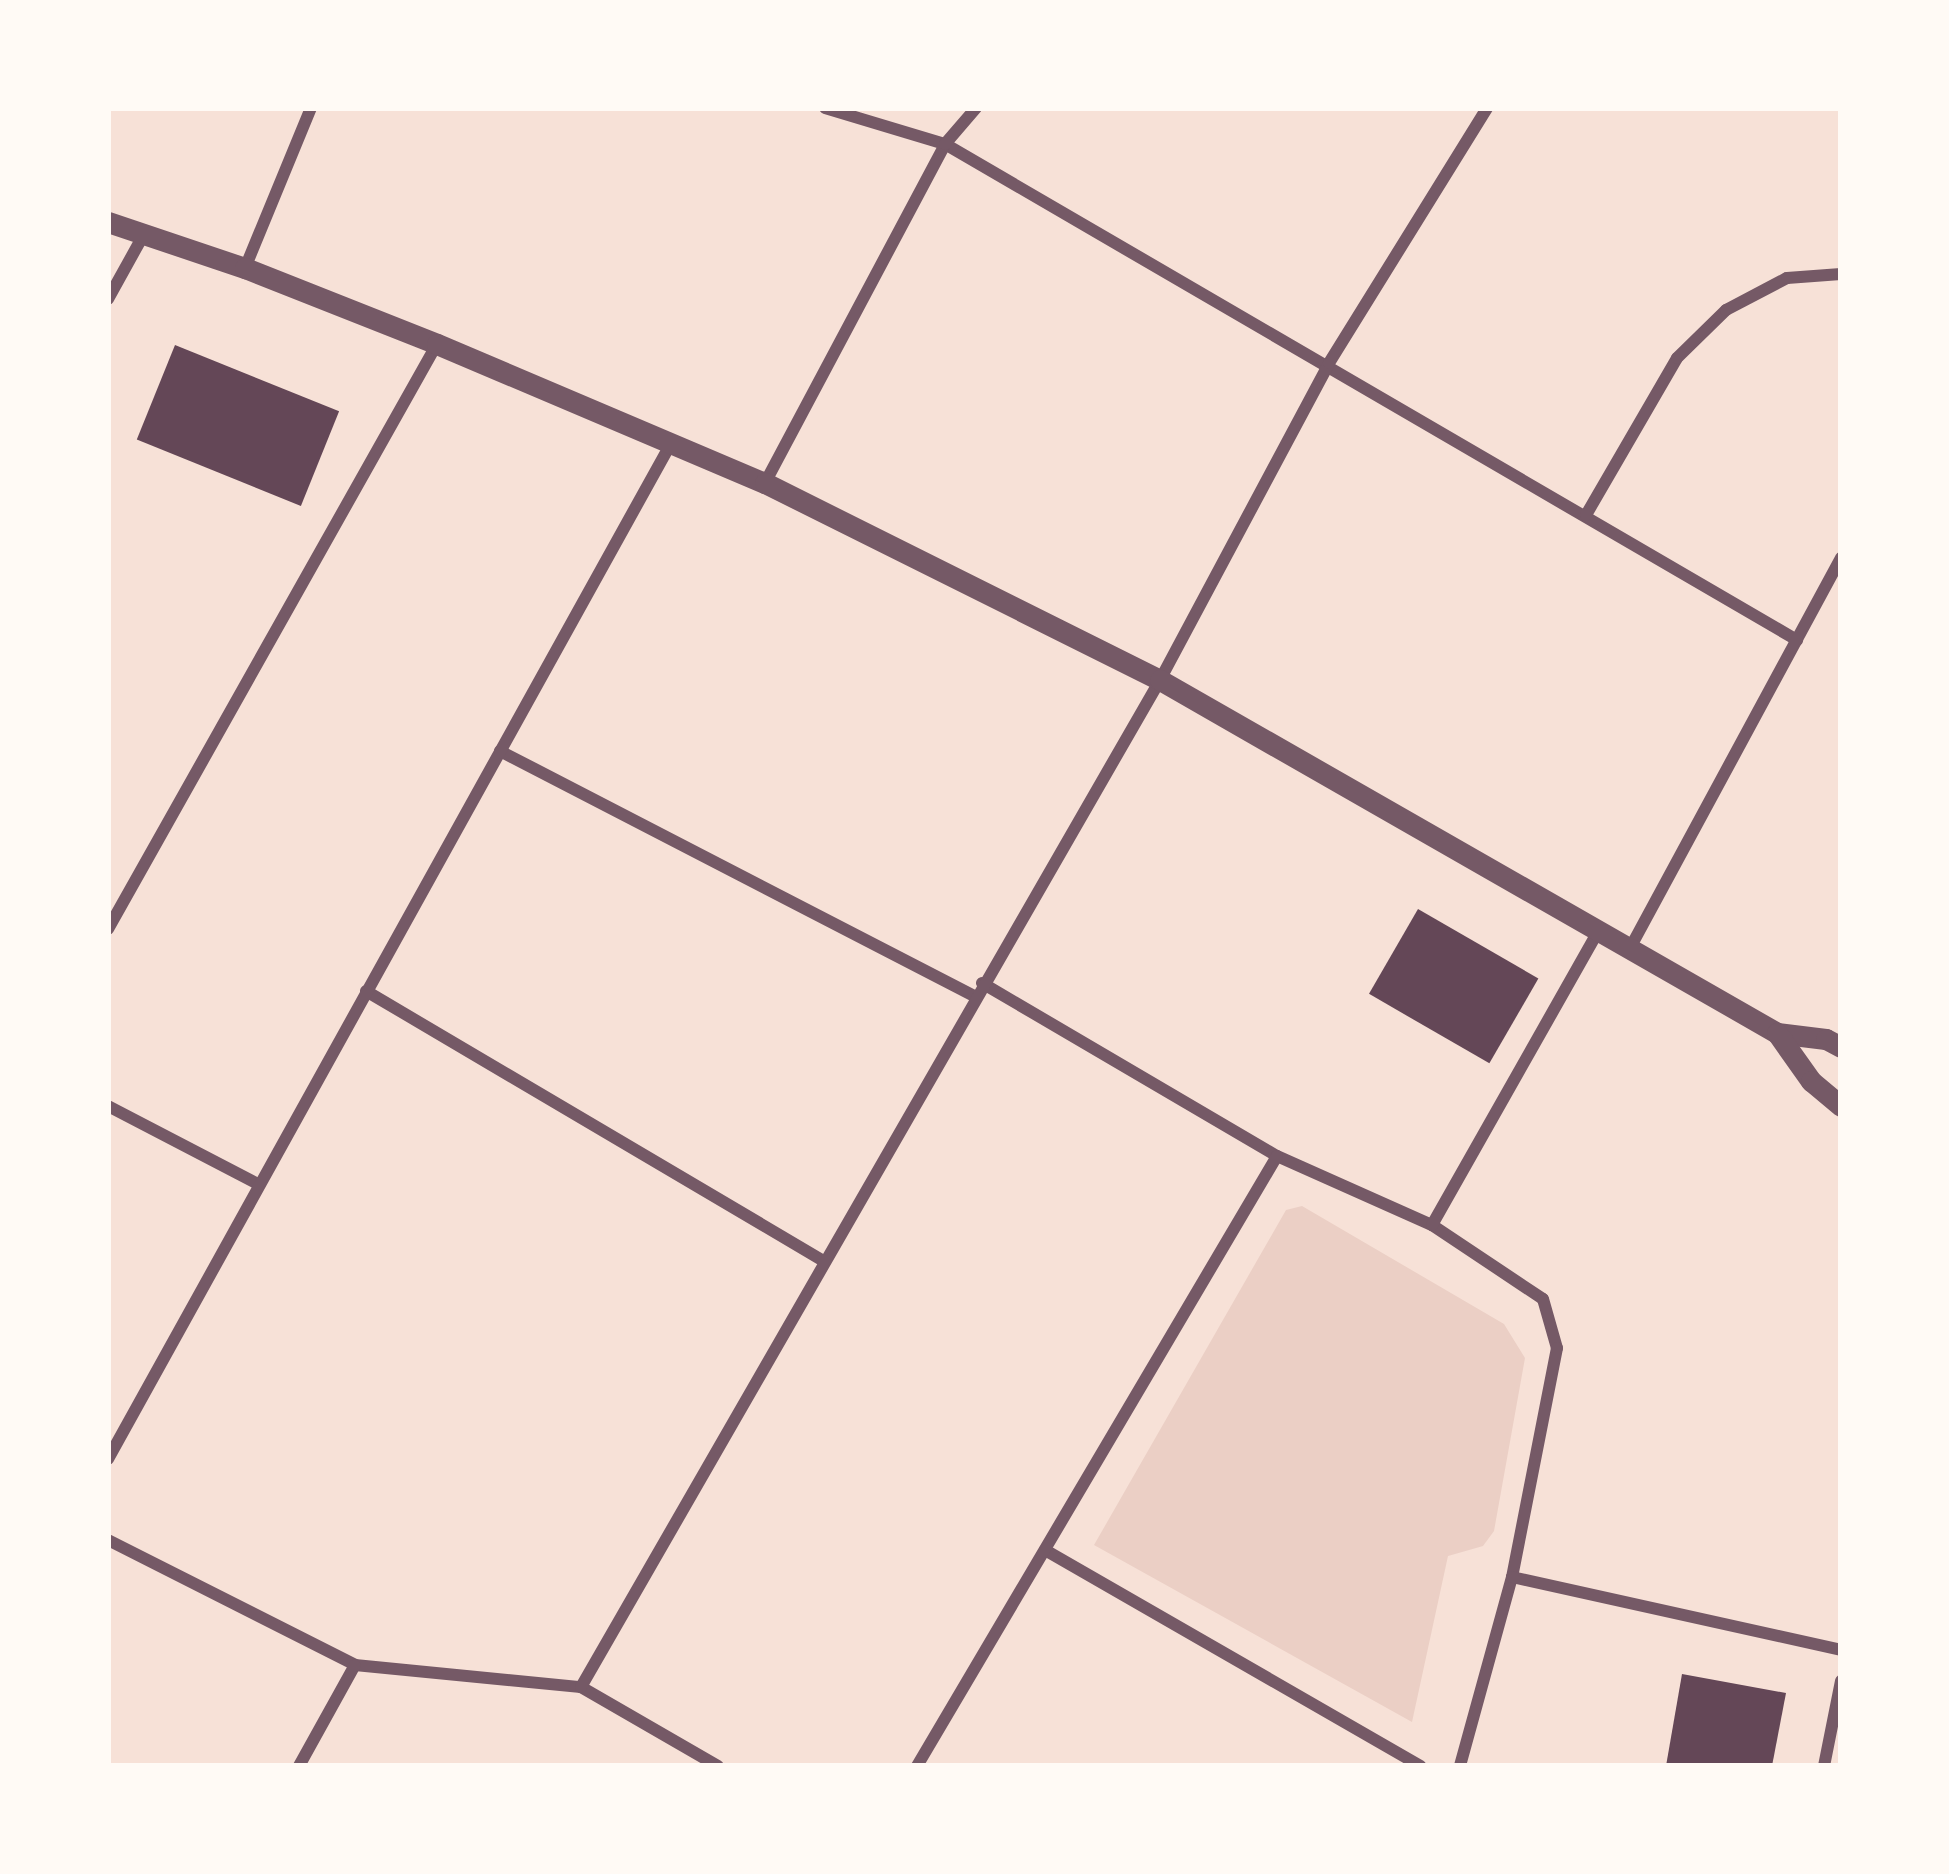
<!DOCTYPE html>
<style>
body{margin:0}
#map{position:relative;width:1949px;height:1874px;overflow:hidden;background:#f7e1d7;font-family:Overpass,sans-serif}
div>[style]{position:absolute}
[style*='--x']{left:calc(var(--x)*1px);top:calc(var(--y)*1px);width:calc(var(--w)*1px);rotate:calc(var(--a)*1deg)}
.green>*{inset:0;background:#ebcfc5}
.building>*{inset:0;background:#644757;transform-origin:0 0}
.minor>*{height:12px;margin:-6px;padding:0 6px;transform-origin:6px;border-radius:6px;background:#755966}
.tertiary>*{height:21px;margin:-10.5px;padding:0 10.5px;transform-origin:10.5px;border-radius:10.5px;background:#755966}
span{translate:-50% -50%;white-space:nowrap;text-align:center;line-height:1.15;-webkit-text-stroke:12px #fffaf5;paint-order:stroke}
.frame{position:absolute;inset:0;border:111px solid #fffaf5;pointer-events:none}
</style>
<div id="map">
<div class="green">
<div style="clip-path:polygon(1302px 1206px,1504px 1324px,1525px 1358px,1494px 1531px,1483px 1546px,1448px 1556px,1412px 1722px,1094px 1545px,1286px 1210px)"></div>
</div>
<div class="building">
<div style="left:175px;top:345px;width:177px;height:102px;rotate:22deg"></div>
<div style="left:1418px;top:909px;width:139px;height:98px;rotate:30deg"></div>
<div style="clip-path:polygon(1682px 1674px,1786px 1693px,1772px 1766px,1666px 1766px)"></div>
</div>
<div class="minor">
<div style="--x:825;--y:108;--w:125;--a:16.7"></div>
<div style="--x:945;--y:144;--w:986;--a:30.21"></div>
<div style="--x:245;--y:268;--w:173;--a:-67.6"></div>
<div style="--x:108;--y:299;--w:74;--a:-61"></div>
<div style="--x:765;--y:483;--w:384;--a:-62"></div>
<div style="--x:945;--y:144;--w:48;--a:-49.3"></div>
<div style="--x:1586;--y:515;--w:181;--a:-59.9"></div>
<div style="--x:1677;--y:358;--w:69;--a:-44.4"></div>
<div style="--x:1726;--y:310;--w:69;--a:-27.7"></div>
<div style="--x:1787;--y:278;--w:54;--a:-4.2"></div>
<div style="--x:500;--y:751;--w:534;--a:27.33"></div>
<div style="--x:108;--y:929;--w:671;--a:-60.65"></div>
<div style="--x:1629;--y:950;--w:446;--a:-61.6"></div>
<div style="--x:982;--y:983;--w:342;--a:30.4"></div>
<div style="--x:1277;--y:1156;--w:170;--a:24"></div>
<div style="--x:1432;--y:1225;--w:133;--a:33.7"></div>
<div style="--x:1543;--y:1299;--w:51;--a:74.1"></div>
<div style="--x:1557;--y:1348;--w:233;--a:101.1"></div>
<div style="--x:1512;--y:1577;--w:196;--a:105.4"></div>
<div style="--x:366;--y:991;--w:529;--a:30.54"></div>
<div style="--x:108;--y:1106;--w:169;--a:27.5"></div>
<div style="--x:1432;--y:1225;--w:338;--a:-60.5"></div>
<div style="--x:108;--y:1459;--w:1159;--a:-61"></div>
<div style="--x:108;--y:1540;--w:277;--a:26.8"></div>
<div style="--x:355;--y:1665;--w:227;--a:5.6"></div>
<div style="--x:581;--y:1687;--w:158;--a:30"></div>
<div style="--x:1045;--y:1550;--w:433;--a:29.9"></div>
<div style="--x:1512;--y:1577;--w:337;--a:12.5"></div>
<div style="--x:581;--y:1687;--w:1162;--a:-60.1"></div>
<div style="--x:1160;--y:680;--w:359;--a:-61.9"></div>
<div style="--x:1329;--y:363;--w:300;--a:-58.2"></div>
<div style="--x:299;--y:1766;--w:115;--a:-61"></div>
<div style="--x:917;--y:1766;--w:708;--a:-59.45"></div>
<div style="--x:1824;--y:1766;--w:87;--a:-78.7"></div>
</div>
<div class="tertiary">
<div style="--x:108;--y:222;--w:145;--a:18.6"></div>
<div style="--x:245;--y:268;--w:206;--a:21.6"></div>
<div style="--x:437;--y:344;--w:356;--a:23"></div>
<div style="--x:765;--y:483;--w:441;--a:26.5"></div>
<div style="--x:1160;--y:680;--w:711;--a:29.77"></div>
<div style="--x:1777;--y:1033;--w:49;--a:7"></div>
<div style="--x:1826;--y:1039;--w:17;--a:28"></div>
<div style="--x:1777;--y:1033;--w:59;--a:54.7"></div>
<div style="--x:1811;--y:1081;--w:39;--a:40"></div>
</div>
<div class="frame"></div>
</div>
